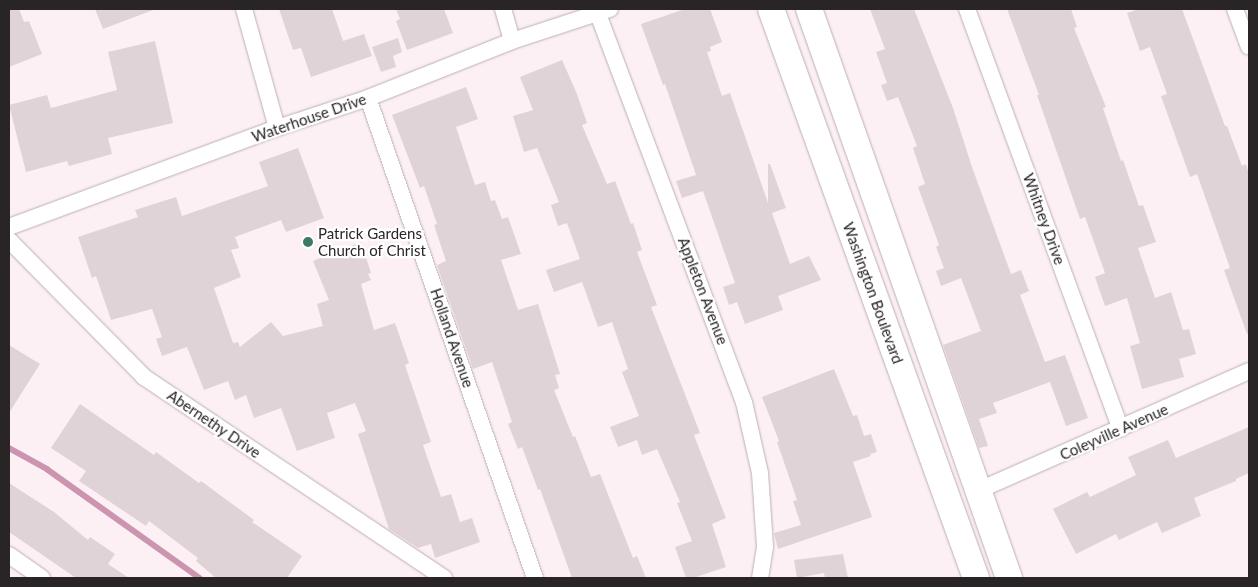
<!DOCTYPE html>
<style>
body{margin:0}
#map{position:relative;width:1258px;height:587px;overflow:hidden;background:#fcf0f5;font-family:Lato,sans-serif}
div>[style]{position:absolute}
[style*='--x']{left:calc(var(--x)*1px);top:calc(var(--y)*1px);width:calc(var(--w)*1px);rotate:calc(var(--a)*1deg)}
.stream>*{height:5.5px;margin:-2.75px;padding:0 2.75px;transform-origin:2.75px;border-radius:2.75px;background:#cd94af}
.building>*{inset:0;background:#dfd3d8}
.roads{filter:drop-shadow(0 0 1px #bbafb4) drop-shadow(0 0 1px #bbafb4)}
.minor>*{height:16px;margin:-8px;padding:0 8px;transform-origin:8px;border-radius:8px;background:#fff}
.trunk>*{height:26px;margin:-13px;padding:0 13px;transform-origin:13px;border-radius:13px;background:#fff}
.dots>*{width:14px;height:14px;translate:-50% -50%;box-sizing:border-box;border:2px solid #fff;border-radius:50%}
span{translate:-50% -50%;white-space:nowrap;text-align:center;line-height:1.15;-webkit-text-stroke:4.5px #fff;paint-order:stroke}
.street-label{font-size:15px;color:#292426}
.poi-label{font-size:15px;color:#292426}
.left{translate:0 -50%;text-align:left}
.frame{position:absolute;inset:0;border:10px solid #292426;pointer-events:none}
</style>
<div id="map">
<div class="stream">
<div style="--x:9;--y:448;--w:43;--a:28.9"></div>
<div style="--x:47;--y:469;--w:188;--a:35.5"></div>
</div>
<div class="building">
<div style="clip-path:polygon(9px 9px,19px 9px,24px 22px,29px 21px,42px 54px,9px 67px)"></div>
<div style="clip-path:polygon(95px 9px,153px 9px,153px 10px,103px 29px)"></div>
<div style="clip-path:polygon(279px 9px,332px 9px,343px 41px,364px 34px,372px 56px,311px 77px,301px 48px,293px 50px)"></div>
<div style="clip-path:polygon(396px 9px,444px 9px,453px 33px,407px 50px,396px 21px,400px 19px)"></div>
<div style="clip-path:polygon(685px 9px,710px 9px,722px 42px,710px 47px,711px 51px,707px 52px,722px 96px,730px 93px,768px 203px,768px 164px,770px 164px,786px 208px,772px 213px,790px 264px,809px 256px,821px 280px,778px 296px,783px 310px,745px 324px,737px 302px,729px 305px,723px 287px,735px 283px,703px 191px,682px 198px,676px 181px,696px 175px,665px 84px,663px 85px,641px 24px)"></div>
<div style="clip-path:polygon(870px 9px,914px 9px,953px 108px,972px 167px,1011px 274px,1021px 270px,1029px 291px,1020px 295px,1045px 362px,1065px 355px,1088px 418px,1066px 426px,1050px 382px,993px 403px,997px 413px,979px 419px,988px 446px,979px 448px,943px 345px,981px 331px,961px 278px,941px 286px,936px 271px,944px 268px,936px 247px,939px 245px,918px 187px,925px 184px,913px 148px,917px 146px,898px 97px,887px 101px,881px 85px,887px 83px,876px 52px,885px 49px)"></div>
<div style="clip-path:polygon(1007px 9px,1071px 9px,1077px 27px,1074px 28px,1106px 107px,1103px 108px,1121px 161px,1123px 160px,1139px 206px,1143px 205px,1156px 242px,1138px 248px,1155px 298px,1171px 292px,1183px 330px,1189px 329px,1196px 354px,1179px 359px,1184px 377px,1142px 389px,1130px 346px,1140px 343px,1127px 298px,1105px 306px,1095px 277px,1105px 273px,1085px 217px,1080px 219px,1037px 95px,1039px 95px)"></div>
<div style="clip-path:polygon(1139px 9px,1182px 9px,1225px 126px,1227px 126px,1242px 166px,1246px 164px,1249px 174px,1249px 333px,1247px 334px,1224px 270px,1230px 268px,1197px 174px,1190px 177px,1161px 96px,1167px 94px,1150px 47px,1140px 51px,1127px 13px)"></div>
<div style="clip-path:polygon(398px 38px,402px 52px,393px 56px,396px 67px,381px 72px,372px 47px)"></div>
<div style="clip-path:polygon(155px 41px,173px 123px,108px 138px,112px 154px,69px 166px,67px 161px,26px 172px,9px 105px,47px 95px,51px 108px,117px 90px,108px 52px)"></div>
<div style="clip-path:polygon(562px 60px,577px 94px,587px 123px,582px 125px,607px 184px,615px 181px,631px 224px,633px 223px,642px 250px,637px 252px,657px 305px,651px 307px,700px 433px,694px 435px,726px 518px,712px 524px,726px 567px,693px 578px,686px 578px,675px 547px,692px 541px,677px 503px,680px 502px,657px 449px,642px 455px,637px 440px,618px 447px,610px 427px,639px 416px,622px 372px,628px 369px,612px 322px,598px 327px,582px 282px,554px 292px,546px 270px,580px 259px,567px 223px,558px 226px,551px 205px,559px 202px,537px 148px,524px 152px,513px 116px,533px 110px,520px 77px)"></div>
<div style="clip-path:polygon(466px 87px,478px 119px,456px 127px,475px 185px,485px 182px,491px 201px,495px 200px,502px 219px,508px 217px,521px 254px,501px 260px,518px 310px,538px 304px,560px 374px,555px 375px,559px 388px,554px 390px,573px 437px,575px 436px,591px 477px,600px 474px,633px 558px,637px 556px,646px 578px,572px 578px,540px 489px,538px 490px,522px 447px,518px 449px,508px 424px,512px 422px,492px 362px,473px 369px,437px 265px,446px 261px,434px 225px,437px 224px,424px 186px,420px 188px,392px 115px)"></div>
<div style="clip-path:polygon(298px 148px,324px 218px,286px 232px,281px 220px,235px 237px,239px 248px,231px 250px,241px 277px,214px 288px,233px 343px,238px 342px,240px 347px,271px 322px,283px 336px,323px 326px,317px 304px,329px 300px,313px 261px,361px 242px,371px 273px,368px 274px,371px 280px,361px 284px,374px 330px,395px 323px,409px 363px,405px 365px,431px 442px,423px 445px,441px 497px,451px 494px,460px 522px,472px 518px,480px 542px,435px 558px,431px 544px,418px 548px,389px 529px,358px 434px,366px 431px,355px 403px,327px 413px,335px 438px,297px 451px,281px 408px,254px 418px,246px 395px,235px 400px,228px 381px,204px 390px,187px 347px,162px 356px,156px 339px,162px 337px,152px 309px,111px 320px,96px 276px,92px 278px,78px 237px,138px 217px,135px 210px,176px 197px,182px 216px,268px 186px,259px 162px)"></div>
<div style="clip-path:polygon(9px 345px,40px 364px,9px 413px)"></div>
<div style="clip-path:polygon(834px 369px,853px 416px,857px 415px,864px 436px,871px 434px,877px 452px,870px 454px,871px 456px,853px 462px,872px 517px,778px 549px,774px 533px,801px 525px,793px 501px,797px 500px,777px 442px,779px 441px,762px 397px)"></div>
<div style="clip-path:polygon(80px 404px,154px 455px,156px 452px,199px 483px,201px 481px,254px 520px,252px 522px,302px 556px,287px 578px,216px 578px,196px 561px,198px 558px,149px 521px,146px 526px,79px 481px,86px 471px,51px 448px)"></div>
<div style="clip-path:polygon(1249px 427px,1249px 473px,1236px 479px,1236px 481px,1194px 498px,1201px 516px,1162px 533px,1157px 522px,1119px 540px,1116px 534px,1076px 554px,1053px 509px,1087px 492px,1090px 497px,1136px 475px,1128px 457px,1168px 440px,1176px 458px)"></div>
<div style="clip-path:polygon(9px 483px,54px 512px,88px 540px,90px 537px,115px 554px,108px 564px,129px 578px,76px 578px,9px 532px)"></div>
<div style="clip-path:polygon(843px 554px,848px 578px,825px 578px,824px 573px,797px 578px,794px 560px)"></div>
</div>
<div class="roads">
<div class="minor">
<div style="--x:244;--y:9;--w:123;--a:74.5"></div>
<div style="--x:503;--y:9;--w:33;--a:74"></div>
<div style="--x:967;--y:9;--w:447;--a:69.9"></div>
<div style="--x:1235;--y:9;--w:40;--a:69.8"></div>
<div style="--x:598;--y:14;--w:415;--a:69.4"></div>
<div style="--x:744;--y:402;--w:73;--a:77.3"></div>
<div style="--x:760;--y:473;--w:74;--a:86.1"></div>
<div style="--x:765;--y:547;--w:31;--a:99"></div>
<div style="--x:368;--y:98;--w:508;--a:70.82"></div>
<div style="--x:9;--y:227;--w:286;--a:-20.3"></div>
<div style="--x:277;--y:128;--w:96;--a:-18.2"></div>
<div style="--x:368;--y:98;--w:155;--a:-21.6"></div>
<div style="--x:512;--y:41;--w:103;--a:-18.1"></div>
<div style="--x:9;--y:240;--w:192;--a:45.4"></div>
<div style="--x:144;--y:377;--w:361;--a:33.8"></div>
<div style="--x:977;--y:491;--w:297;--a:-23.8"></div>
<div style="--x:9;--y:555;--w:40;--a:34.9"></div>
</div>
<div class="trunk">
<div style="--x:771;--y:9;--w:605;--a:70.19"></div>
<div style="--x:809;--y:9;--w:603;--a:70.63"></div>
</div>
</div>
<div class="dots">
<div style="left:308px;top:242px;background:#3d7a66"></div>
</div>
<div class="street-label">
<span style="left:309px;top:118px;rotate:-19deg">Waterhouse Drive</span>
<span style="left:1044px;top:219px;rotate:70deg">Whitney Drive</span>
<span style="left:703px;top:291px;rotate:69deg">Appleton Avenue</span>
<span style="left:873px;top:293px;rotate:70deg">Washington Boulevard</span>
<span style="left:452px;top:338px;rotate:71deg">Holland Avenue</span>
<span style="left:214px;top:424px;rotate:34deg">Abernethy Drive</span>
<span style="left:1114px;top:432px;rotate:-24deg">Coleyville Avenue</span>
</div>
<div class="poi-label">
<span class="left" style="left:318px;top:242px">Patrick Gardens<br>Church of Christ</span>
</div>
<div class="frame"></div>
</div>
